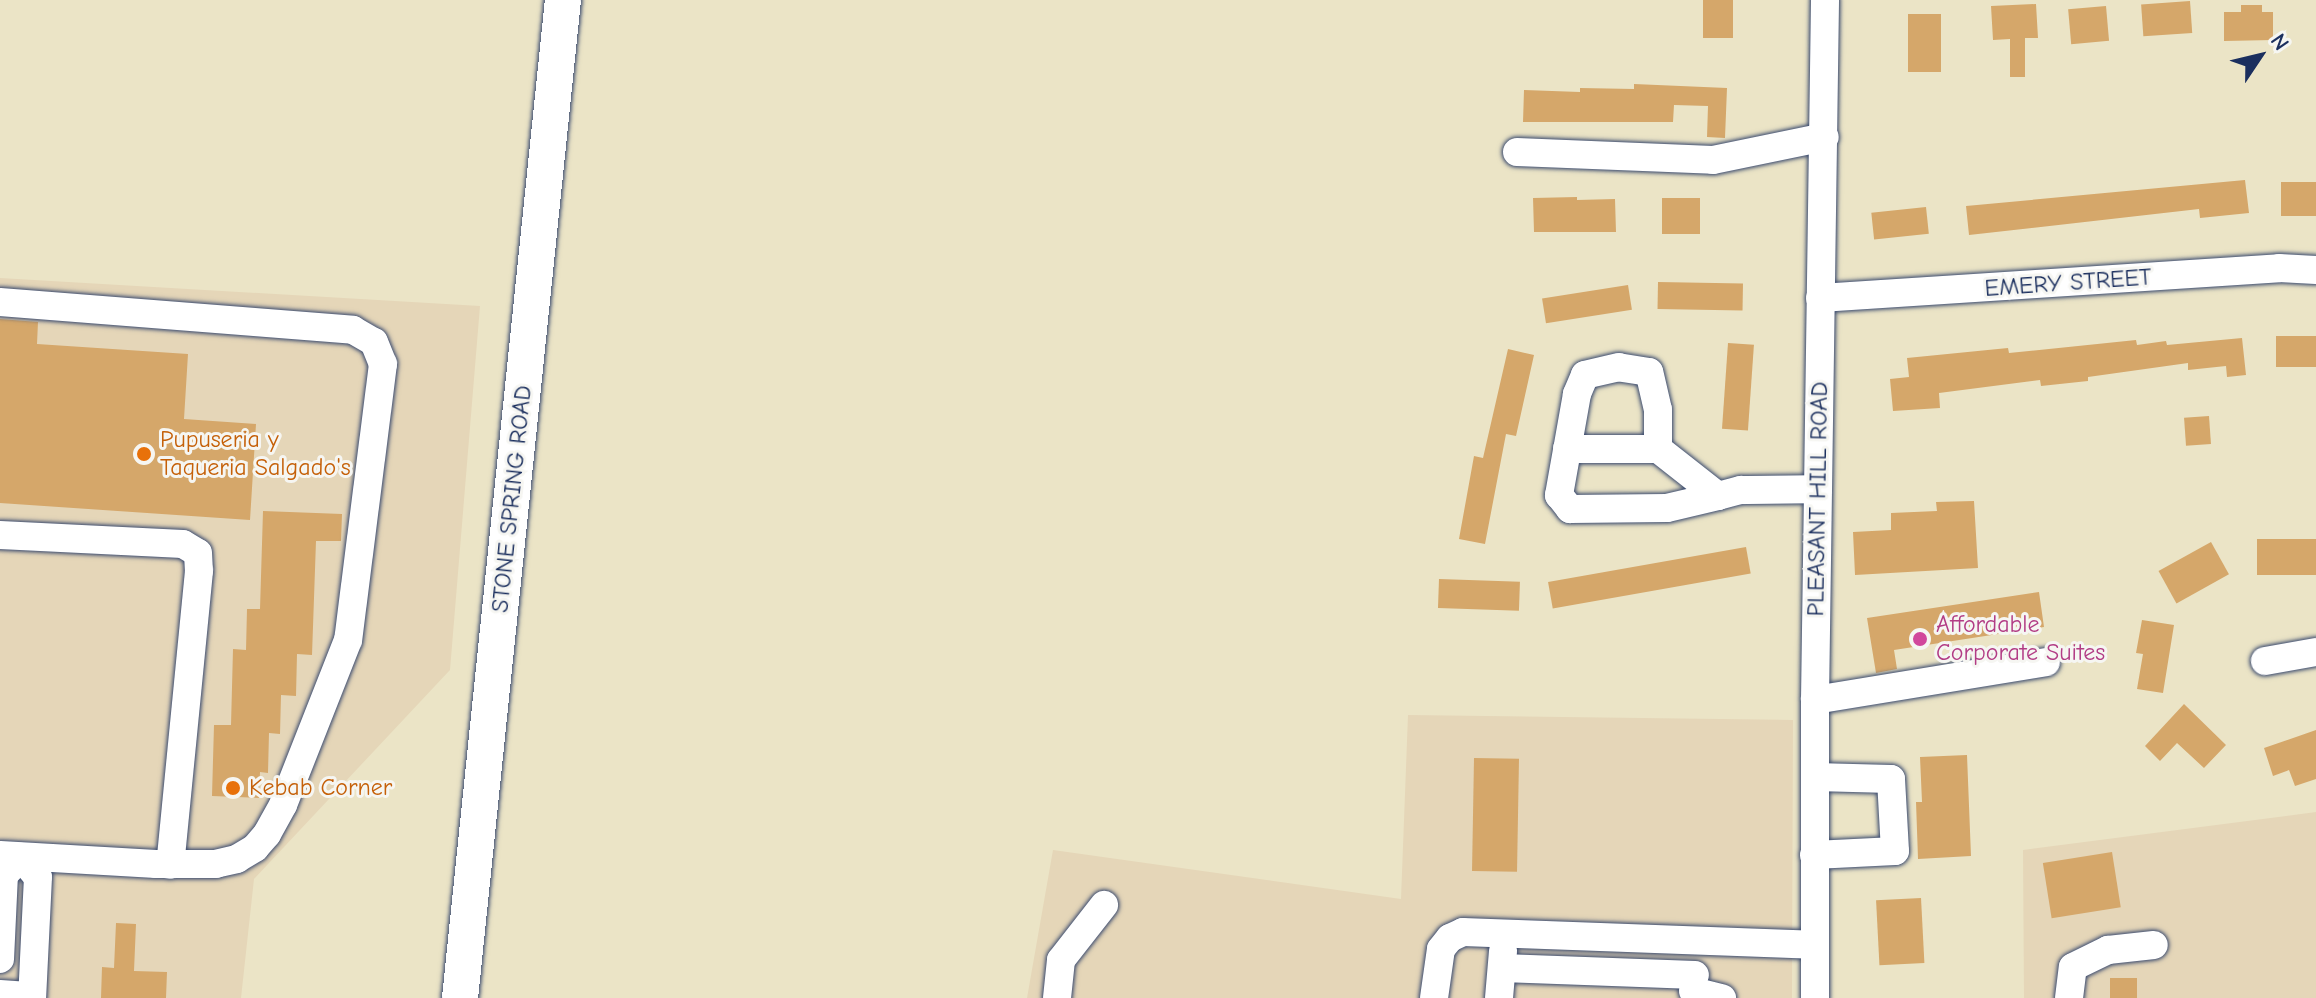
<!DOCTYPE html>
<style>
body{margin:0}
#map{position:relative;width:2316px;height:998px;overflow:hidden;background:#ebe4c6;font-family:"Comic Neue",sans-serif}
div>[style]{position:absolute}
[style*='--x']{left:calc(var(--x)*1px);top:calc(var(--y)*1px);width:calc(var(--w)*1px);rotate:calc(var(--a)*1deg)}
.built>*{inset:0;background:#e5d6b8}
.building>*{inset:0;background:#d5a76a;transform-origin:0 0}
.roads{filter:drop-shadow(0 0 2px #3a4a6e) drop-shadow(0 0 2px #3a4a6e)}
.minor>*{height:28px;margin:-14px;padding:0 14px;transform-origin:14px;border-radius:14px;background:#fff}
.major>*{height:36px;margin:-18px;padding:0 18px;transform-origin:18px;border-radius:18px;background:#fff}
.dots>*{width:22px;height:22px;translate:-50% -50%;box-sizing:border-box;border:4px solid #f6f6f2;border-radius:50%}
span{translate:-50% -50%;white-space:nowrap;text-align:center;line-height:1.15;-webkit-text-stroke:6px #f6f6f2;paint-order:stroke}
.street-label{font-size:24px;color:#1b2f5e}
.food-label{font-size:24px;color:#c56008}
.left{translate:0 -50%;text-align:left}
.hotel-label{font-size:24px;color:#b23c85}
.north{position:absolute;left:2220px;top:16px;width:80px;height:80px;-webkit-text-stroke:6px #f6f6f2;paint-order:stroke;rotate:55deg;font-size:22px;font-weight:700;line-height:32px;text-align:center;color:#1b2f5e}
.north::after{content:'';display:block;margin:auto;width:28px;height:36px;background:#1b2f5e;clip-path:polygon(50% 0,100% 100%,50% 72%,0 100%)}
</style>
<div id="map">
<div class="built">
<div style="clip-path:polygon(0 278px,480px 306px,450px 670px,254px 879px,241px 998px,0 998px)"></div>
<div style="clip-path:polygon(1408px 715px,1793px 720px,1792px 998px,1027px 998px,1053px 850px,1401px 899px)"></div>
<div style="clip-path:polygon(2316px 812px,2316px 998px,2024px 998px,2023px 850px)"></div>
</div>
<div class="building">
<div style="left:1703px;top:0;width:30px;height:38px"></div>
<div style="left:2190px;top:1px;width:32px;height:49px;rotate:86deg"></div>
<div style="clip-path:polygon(2036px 4px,2038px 38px,2025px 38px,2025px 77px,2010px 77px,2010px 39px,1993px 40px,1991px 6px)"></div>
<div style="clip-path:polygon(2241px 5px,2262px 5px,2262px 12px,2273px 12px,2273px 40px,2224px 41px,2224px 12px,2241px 12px)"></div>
<div style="left:2106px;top:6px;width:35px;height:38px;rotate:85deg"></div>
<div style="left:1908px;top:14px;width:33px;height:58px"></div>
<div style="clip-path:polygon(1634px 84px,1727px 88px,1725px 138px,1707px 137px,1708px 106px,1674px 105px,1673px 122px,1523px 122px,1524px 90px,1580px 92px,1580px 88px,1634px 89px)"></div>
<div style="clip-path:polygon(2245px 180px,2249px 213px,2200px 218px,2199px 209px,1969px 235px,1966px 206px)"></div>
<div style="left:2281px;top:182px;width:35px;height:34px"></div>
<div style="clip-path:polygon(1577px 197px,1577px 200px,1615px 199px,1616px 232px,1534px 232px,1533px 198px)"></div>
<div style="left:1662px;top:198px;width:38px;height:36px"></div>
<div style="left:1926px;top:207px;width:27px;height:55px;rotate:84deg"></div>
<div style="left:1658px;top:282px;width:85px;height:27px;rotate:1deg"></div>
<div style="left:1628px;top:285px;width:25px;height:87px;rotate:81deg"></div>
<div style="clip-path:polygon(0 319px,38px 322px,37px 344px,188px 354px,184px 419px,256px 424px,250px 520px,0 503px)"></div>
<div style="left:2316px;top:336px;width:31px;height:40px;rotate:90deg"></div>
<div style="clip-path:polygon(2242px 338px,2246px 375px,2227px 377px,2226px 366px,2188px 370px,2188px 363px,2088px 377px,2088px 381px,2041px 386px,2040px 380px,1939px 393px,1940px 408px,1893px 411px,1890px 379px,1909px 377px,1907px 358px,2008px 348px,2009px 353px,2136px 340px,2137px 345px,2166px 341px,2167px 345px)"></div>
<div style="left:1728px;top:343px;width:26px;height:86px;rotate:4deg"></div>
<div style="clip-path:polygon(1508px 349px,1534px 355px,1516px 436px,1506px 434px,1485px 544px,1459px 539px,1474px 456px,1483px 458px)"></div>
<div style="left:2209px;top:416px;width:28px;height:25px;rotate:86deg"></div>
<div style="clip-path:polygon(1974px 501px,1978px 568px,1855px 575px,1853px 532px,1891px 530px,1891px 513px,1937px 511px,1936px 502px)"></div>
<div style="clip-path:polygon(263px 511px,342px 514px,341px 541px,316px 541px,312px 655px,297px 654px,296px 696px,281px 695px,280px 734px,269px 733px,268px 773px,260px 772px,259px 798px,212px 796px,214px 725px,231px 725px,233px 649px,246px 650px,247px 609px,260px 609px)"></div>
<div style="left:2316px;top:539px;width:36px;height:59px;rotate:90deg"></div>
<div style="left:2211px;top:542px;width:37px;height:60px;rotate:61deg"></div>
<div style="left:1746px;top:547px;width:27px;height:201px;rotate:80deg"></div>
<div style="left:1439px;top:579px;width:81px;height:29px;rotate:2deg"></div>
<div style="clip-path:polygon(2039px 592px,2044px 627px,1894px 650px,1897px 669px,1876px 673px,1867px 618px)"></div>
<div style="clip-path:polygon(2142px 620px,2174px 625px,2163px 693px,2137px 689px,2143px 654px,2136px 653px)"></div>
<div style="clip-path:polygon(2184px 704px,2226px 745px,2204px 768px,2177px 743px,2160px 761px,2145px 746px)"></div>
<div style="clip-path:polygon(2316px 730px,2316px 779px,2295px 786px,2289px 770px,2273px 776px,2264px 748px)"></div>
<div style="clip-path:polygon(1967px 755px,1971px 856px,1918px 859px,1916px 802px,1922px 802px,1920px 757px)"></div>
<div style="left:1474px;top:758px;width:45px;height:113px;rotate:1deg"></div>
<div style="left:2112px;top:852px;width:56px;height:70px;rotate:81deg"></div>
<div style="left:1921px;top:898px;width:65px;height:45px;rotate:87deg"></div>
<div style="clip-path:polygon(116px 923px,136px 924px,134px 971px,167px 972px,166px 998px,101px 998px,102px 967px,114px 968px)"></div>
<div style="left:2110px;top:978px;width:27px;height:20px"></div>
</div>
<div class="roads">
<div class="minor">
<div style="--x:1517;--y:152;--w:196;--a:2.3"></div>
<div style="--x:1713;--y:160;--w:114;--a:-11.6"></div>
<div style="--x:1820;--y:298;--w:460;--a:-3.7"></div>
<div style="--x:2279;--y:268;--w:37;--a:3"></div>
<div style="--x:0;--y:302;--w:354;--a:4.5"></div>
<div style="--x:353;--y:330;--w:24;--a:30"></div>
<div style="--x:374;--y:342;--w:24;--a:68"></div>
<div style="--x:383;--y:364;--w:278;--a:97.2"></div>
<div style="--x:348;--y:640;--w:177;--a:111.5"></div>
<div style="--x:283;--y:805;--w:33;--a:119"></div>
<div style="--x:267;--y:834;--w:18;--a:131"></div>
<div style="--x:255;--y:848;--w:21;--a:149"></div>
<div style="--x:237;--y:859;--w:22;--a:167"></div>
<div style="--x:216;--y:864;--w:60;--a:180"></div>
<div style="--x:156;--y:864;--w:156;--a:-176.7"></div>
<div style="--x:1567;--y:449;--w:91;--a:0"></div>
<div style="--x:1718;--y:496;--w:76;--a:-141.9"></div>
<div style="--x:1658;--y:449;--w:39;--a:-90"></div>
<div style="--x:1658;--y:410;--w:39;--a:-103"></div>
<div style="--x:1649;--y:372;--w:30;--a:-171"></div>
<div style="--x:1619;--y:367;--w:35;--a:167"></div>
<div style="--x:1585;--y:375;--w:21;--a:113"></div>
<div style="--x:1577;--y:394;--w:103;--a:100.1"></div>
<div style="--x:1559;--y:495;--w:18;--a:52"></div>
<div style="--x:1570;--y:509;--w:97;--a:-0.6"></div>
<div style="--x:1667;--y:508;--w:52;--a:-13.2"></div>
<div style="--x:1718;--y:496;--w:24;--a:-15"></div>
<div style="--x:1741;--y:490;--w:77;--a:-0.7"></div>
<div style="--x:0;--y:535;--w:183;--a:2.8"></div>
<div style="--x:183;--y:544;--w:17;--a:31"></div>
<div style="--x:198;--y:553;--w:18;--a:87"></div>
<div style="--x:199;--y:571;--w:295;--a:95.6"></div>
<div style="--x:2265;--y:661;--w:52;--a:-10"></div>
<div style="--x:1815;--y:700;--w:234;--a:-9.3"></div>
<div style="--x:1814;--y:855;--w:81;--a:-2.8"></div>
<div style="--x:1895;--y:851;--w:72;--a:-93.2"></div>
<div style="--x:1891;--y:779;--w:76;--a:-178.5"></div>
<div style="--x:0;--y:959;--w:84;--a:-87.3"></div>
<div style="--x:4;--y:875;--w:25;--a:-47"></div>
<div style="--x:21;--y:857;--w:26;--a:50"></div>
<div style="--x:38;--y:877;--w:121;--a:92.8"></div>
<div style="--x:1502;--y:968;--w:193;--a:2.1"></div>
<div style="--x:1693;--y:991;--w:30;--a:14"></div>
<div style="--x:0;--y:994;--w:32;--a:4"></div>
<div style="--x:1057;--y:998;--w:38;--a:-84"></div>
<div style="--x:1061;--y:960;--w:70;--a:-52"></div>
<div style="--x:1434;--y:998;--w:49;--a:-81.9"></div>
<div style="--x:1441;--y:949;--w:14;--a:-51"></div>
<div style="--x:1450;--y:938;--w:14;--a:-25"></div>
<div style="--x:1463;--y:932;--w:350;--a:2.1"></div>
<div style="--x:1499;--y:998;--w:47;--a:-85.1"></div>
<div style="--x:1815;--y:998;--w:298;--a:-90"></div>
<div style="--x:1815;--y:700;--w:700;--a:-89.18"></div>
<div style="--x:2069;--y:998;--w:31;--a:-83"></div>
<div style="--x:2073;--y:967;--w:39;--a:-26"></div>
<div style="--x:2108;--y:950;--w:46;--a:-6.2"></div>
</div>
<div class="major">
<div style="--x:460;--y:998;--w:1003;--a:-84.11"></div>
</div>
</div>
<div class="dots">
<div style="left:144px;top:454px;background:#e8710a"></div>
<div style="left:1920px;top:639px;background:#d1479c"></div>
<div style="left:233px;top:788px;background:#e8710a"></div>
</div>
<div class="street-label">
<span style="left:2068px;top:283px;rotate:-4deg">EMERY STREET</span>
<span style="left:512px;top:499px;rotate:-84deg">STONE SPRING ROAD</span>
<span style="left:1818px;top:499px;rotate:-89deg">PLEASANT HILL ROAD</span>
</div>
<div class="food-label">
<span class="left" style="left:160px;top:454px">Pupuseria y<br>Taqueria Salgado's</span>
<span class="left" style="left:249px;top:788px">Kebab Corner</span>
</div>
<div class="hotel-label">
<span class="left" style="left:1936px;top:639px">Affordable<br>Corporate Suites</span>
</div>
<div class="north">N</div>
</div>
